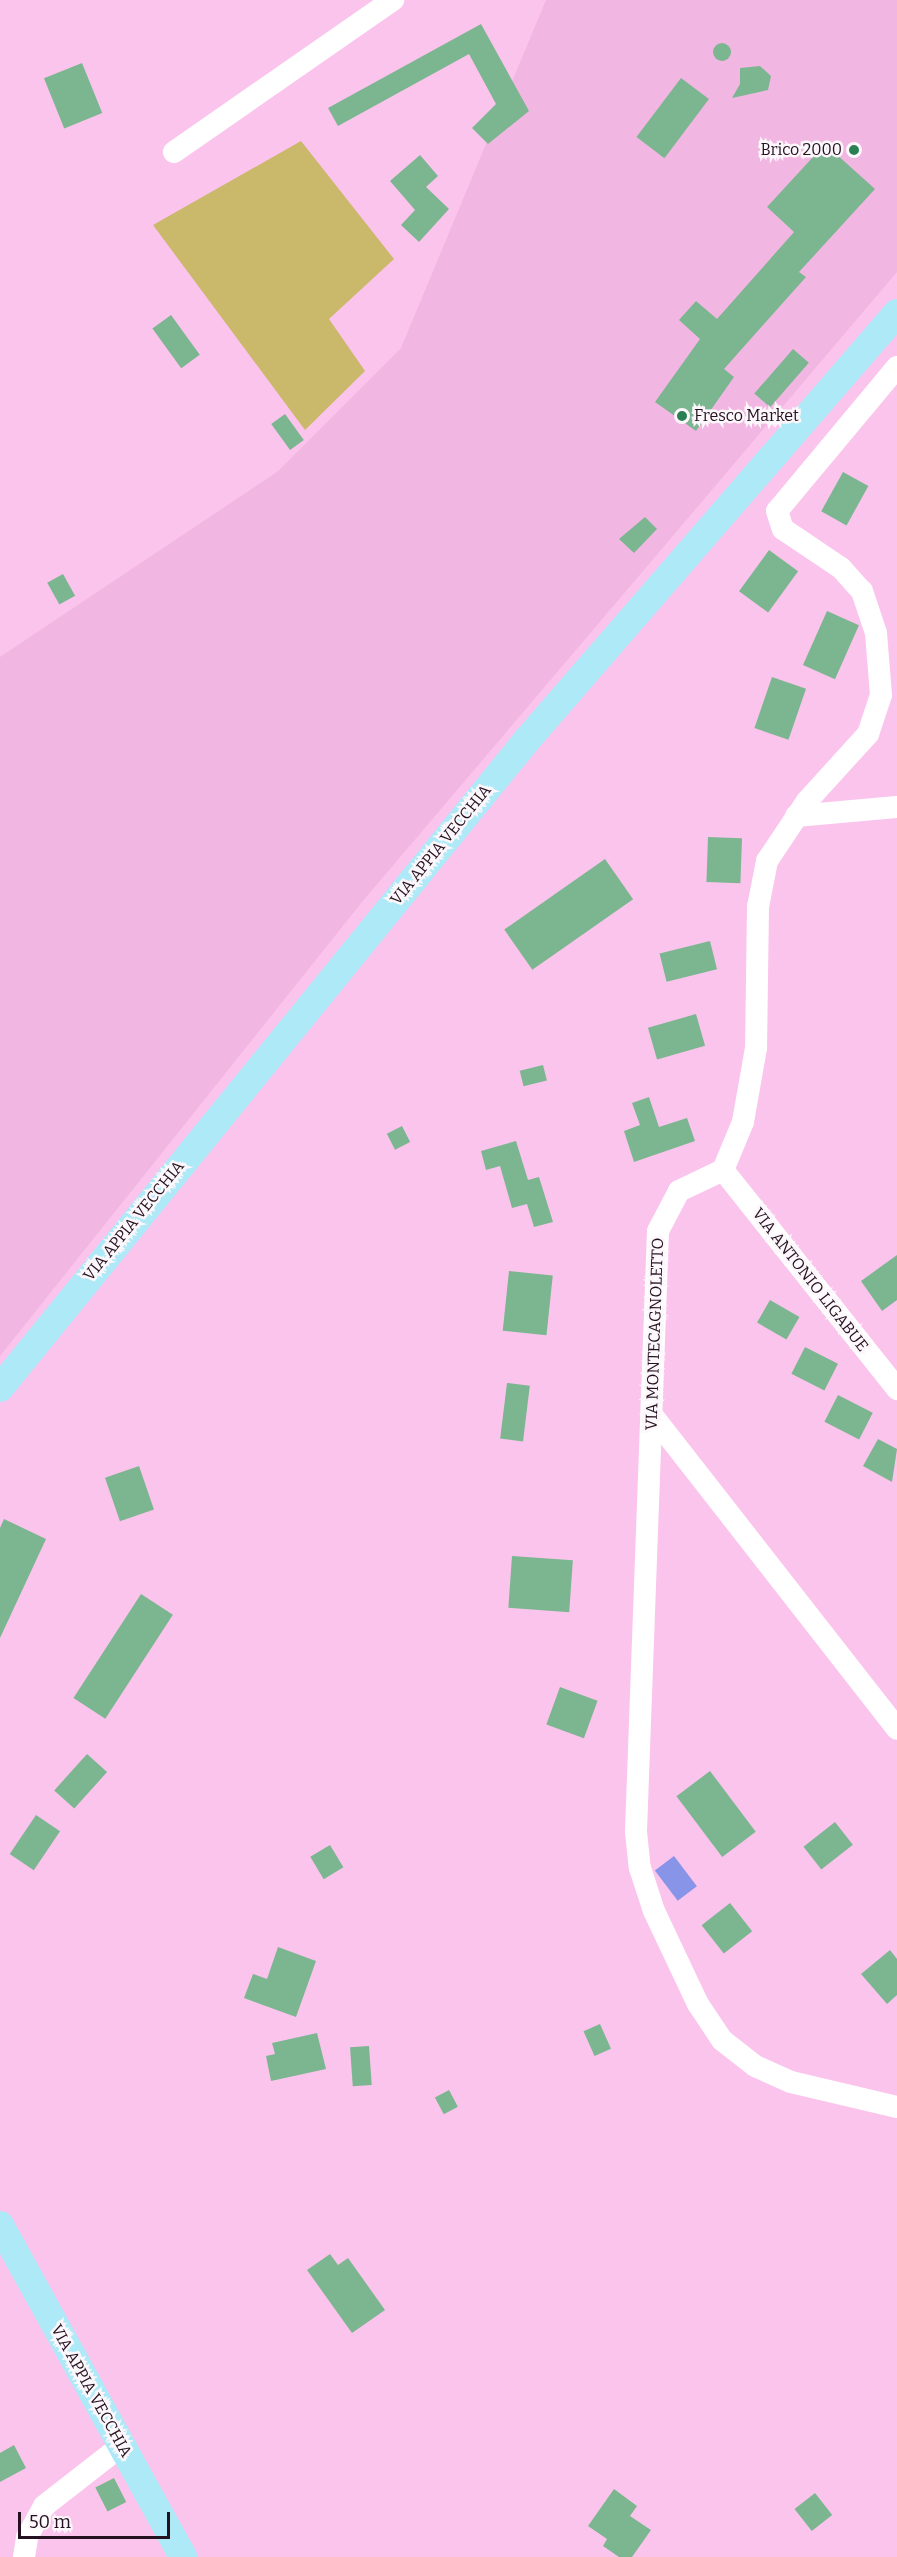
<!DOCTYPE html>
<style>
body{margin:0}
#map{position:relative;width:897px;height:2557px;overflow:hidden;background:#fbc4ec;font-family:Bitter,serif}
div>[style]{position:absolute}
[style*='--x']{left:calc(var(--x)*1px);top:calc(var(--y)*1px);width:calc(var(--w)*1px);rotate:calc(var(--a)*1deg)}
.built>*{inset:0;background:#f2b6e2}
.green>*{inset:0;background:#cab86b}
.water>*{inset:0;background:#8894e7;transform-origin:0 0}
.building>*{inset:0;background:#7bb691;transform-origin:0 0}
.round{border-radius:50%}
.minor>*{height:22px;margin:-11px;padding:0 11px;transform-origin:11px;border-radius:11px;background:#fff}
.major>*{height:28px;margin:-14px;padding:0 14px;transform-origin:14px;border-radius:14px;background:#aee9f8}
.dots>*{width:16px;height:16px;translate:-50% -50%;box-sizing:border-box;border:3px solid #fcf7fb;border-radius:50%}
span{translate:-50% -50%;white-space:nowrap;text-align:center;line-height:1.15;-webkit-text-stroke:5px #fcf7fb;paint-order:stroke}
.poi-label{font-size:16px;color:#24111f}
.right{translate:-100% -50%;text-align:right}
.left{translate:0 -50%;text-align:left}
.street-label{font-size:16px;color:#24111f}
.scale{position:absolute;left:18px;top:2512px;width:152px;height:27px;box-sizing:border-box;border:3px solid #24111f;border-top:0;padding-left:8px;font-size:18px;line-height:21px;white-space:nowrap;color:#24111f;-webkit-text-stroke:4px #fcf7fb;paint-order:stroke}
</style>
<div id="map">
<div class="built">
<div style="clip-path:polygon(546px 0,897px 0,897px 272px,362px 902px,0 1356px,0 657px,277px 472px,401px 348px)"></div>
</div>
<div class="green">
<div style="clip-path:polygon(301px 141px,394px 259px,329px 319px,365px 371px,305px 430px,153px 225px)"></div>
</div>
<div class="water">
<div style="left:674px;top:1856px;width:38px;height:24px;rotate:53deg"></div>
</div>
<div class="building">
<div style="clip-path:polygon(481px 24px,529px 111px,488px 144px,472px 128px,496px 104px,469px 54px,338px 126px,328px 108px)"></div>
<div class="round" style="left:713px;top:43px;width:18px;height:18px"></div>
<div style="left:82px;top:63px;width:54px;height:41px;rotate:68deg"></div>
<div style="clip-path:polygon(760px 66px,771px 76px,768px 90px,732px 98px,740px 84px,740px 68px)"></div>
<div style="left:681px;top:78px;width:35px;height:74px;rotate:37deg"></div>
<div style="clip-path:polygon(825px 144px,875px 189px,799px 272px,806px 277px,724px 369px,734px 377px,696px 431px,655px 402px,700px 339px,679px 320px,696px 301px,717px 319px,794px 232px,767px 207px)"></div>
<div style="clip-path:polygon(420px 155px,438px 176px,426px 187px,449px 209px,419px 242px,401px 225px,415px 210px,390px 181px)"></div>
<div style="left:171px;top:315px;width:49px;height:23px;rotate:54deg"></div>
<div style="left:793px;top:349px;width:21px;height:59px;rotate:41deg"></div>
<div style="left:285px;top:414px;width:32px;height:17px;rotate:54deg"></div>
<div style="left:843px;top:472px;width:29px;height:45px;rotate:29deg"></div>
<div style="clip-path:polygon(645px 517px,657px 529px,634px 553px,619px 539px)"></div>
<div style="left:769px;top:550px;width:36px;height:51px;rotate:36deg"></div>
<div style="left:63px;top:574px;width:25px;height:18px;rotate:61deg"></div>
<div style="left:827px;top:611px;width:35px;height:59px;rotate:24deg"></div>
<div style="left:772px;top:677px;width:36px;height:54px;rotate:19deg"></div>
<div style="left:708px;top:837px;width:34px;height:45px;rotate:2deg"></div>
<div style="left:605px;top:859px;width:49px;height:123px;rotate:55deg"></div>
<div style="left:710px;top:941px;width:29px;height:52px;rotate:76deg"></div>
<div style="left:696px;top:1014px;width:33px;height:50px;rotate:74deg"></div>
<div style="left:543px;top:1065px;width:16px;height:24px;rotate:76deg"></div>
<div style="clip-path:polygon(649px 1097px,659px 1127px,687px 1118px,695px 1141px,634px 1162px,624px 1131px,640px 1125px,632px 1103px)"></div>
<div style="left:402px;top:1126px;width:18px;height:17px;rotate:63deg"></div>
<div style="clip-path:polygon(516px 1141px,528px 1180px,539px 1177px,553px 1222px,534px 1227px,527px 1204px,512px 1208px,500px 1166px,486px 1170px,481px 1151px)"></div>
<div style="clip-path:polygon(897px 1255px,897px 1300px,882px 1311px,861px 1281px)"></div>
<div style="left:509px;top:1271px;width:44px;height:60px;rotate:6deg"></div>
<div style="left:770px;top:1300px;width:34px;height:26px;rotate:30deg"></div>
<div style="left:805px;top:1347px;width:37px;height:30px;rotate:27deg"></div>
<div style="left:507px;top:1383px;width:23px;height:56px;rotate:7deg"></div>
<div style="left:838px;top:1395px;width:39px;height:30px;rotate:27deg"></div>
<div style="clip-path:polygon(878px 1439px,897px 1449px,892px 1482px,863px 1466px)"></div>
<div style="left:139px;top:1466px;width:46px;height:36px;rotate:71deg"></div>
<div style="clip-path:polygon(4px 1519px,46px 1539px,0 1638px,0 1528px)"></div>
<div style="left:512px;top:1556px;width:61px;height:52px;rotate:4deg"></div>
<div style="left:141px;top:1594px;width:38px;height:124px;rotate:33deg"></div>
<div style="left:560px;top:1687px;width:40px;height:40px;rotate:20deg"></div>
<div style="left:87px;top:1754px;width:27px;height:49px;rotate:42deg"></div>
<div style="left:710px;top:1771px;width:76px;height:42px;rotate:53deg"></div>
<div style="left:36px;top:1815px;width:29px;height:47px;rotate:34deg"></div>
<div style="left:835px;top:1822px;width:29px;height:40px;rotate:52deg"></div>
<div style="left:330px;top:1845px;width:26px;height:23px;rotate:59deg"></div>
<div style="left:730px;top:1903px;width:36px;height:36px;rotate:52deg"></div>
<div style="clip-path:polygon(278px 1947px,316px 1961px,296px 2017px,244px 1998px,253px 1974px,267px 1979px)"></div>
<div style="clip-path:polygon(890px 1950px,897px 1959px,897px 1995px,887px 2004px,861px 1974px)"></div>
<div style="left:600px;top:2024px;width:27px;height:18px;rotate:66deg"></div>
<div style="clip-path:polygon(317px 2033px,326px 2069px,271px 2081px,266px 2056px,275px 2054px,272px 2043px)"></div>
<div style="left:369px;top:2046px;width:39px;height:19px;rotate:86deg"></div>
<div style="left:449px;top:2090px;width:19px;height:16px;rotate:62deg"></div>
<div style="clip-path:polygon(330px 2254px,338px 2265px,348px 2258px,385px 2310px,352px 2333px,307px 2270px)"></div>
<div style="clip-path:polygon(14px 2445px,26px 2468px,0 2482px,0 2453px)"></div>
<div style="left:114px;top:2478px;width:27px;height:21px;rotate:63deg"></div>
<div style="clip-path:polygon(614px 2489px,637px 2506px,630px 2516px,651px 2530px,632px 2557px,619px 2557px,603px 2546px,607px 2539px,588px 2526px)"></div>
<div style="left:815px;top:2493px;width:28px;height:26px;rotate:52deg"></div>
</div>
<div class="minor">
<div style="--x:174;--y:152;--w:267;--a:-34.8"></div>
<div style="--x:897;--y:367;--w:187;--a:129.8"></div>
<div style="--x:777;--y:511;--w:19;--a:72"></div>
<div style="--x:783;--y:529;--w:70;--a:33.9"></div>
<div style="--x:841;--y:568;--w:31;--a:48"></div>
<div style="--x:862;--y:591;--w:44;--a:71.6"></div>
<div style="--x:876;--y:633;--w:62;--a:85.4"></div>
<div style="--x:881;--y:695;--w:41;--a:108.4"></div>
<div style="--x:868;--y:734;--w:91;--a:132.3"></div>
<div style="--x:807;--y:801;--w:72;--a:123.7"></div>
<div style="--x:767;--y:861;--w:47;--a:101.1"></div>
<div style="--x:758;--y:907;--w:141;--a:90.8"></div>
<div style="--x:756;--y:1048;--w:75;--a:100"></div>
<div style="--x:743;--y:1122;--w:52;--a:112.6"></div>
<div style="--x:723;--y:1170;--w:49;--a:154.5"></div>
<div style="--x:679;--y:1191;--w:45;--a:117.7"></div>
<div style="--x:658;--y:1231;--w:601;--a:92.1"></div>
<div style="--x:636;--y:1832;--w:36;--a:84"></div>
<div style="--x:640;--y:1868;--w:45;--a:72"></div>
<div style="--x:654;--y:1911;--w:103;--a:64.7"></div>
<div style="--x:698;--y:2004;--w:43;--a:56.3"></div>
<div style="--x:722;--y:2040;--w:42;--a:38.2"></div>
<div style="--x:755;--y:2066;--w:39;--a:24"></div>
<div style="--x:791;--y:2082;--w:109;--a:13.3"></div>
<div style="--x:796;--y:816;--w:101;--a:-5.1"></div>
<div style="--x:723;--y:1170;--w:280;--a:51.5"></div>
<div style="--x:652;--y:1415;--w:398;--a:52"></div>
<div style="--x:24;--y:2557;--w:20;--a:-81"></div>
<div style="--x:27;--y:2537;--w:35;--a:-61"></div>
<div style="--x:44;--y:2506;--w:98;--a:-37.9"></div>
</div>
<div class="major">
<div style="--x:0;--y:1388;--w:835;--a:-50.88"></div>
<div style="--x:527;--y:740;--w:565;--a:-49.09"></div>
<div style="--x:0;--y:2225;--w:379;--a:61.1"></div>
</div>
<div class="dots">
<div style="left:854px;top:150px;background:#2b8053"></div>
<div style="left:682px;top:416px;background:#2b8053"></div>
</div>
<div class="poi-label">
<span class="right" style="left:842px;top:150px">Brico 2000</span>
<span class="left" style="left:694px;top:416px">Fresco Market</span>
</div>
<div class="street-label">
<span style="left:441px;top:845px;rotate:-51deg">VIA APPIA VECCHIA</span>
<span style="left:134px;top:1221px;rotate:-51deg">VIA APPIA VECCHIA</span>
<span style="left:810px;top:1280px;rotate:52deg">VIA ANTONIO LIGABUE</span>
<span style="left:655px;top:1334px;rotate:-88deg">VIA MONTECAGNOLETTO</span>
<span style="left:91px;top:2391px;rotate:61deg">VIA APPIA VECCHIA</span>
</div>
<div class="scale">50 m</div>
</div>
